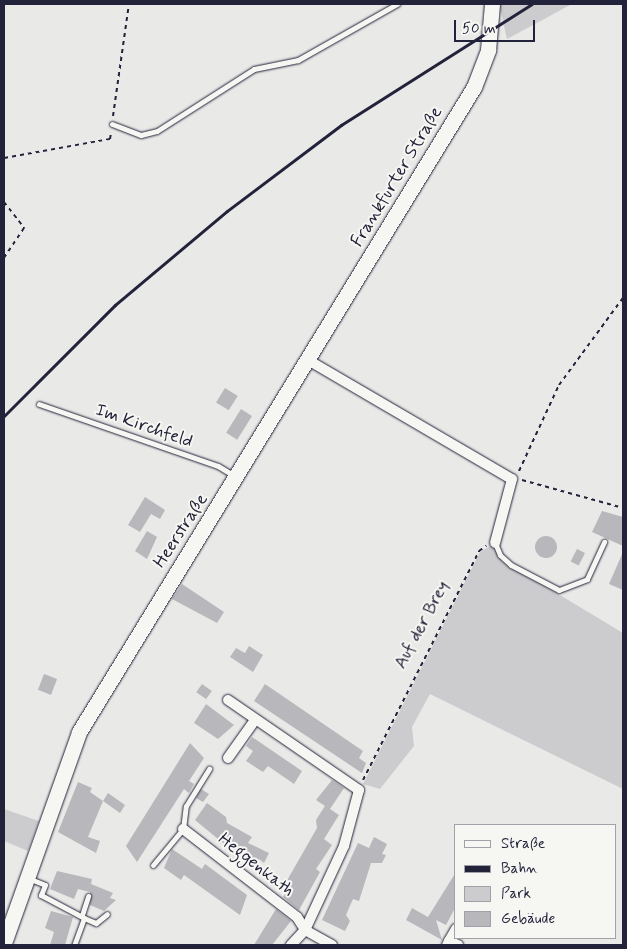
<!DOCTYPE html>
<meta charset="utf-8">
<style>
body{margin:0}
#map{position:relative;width:627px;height:949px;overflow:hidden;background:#e9e9e7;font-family:Mynerve,sans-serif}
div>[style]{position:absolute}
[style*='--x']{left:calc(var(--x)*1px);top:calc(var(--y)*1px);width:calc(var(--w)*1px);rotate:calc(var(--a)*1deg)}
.green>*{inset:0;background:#ccccce}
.building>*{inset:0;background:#b8b8bc;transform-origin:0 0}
.round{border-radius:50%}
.path>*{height:2px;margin-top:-1px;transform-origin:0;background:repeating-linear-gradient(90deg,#22223b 0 4px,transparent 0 8px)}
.roads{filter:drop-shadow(0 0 1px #22223b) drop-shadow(0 0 1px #22223b)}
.lane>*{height:5px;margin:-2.5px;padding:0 2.5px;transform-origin:2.5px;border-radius:2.5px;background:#f6f6f2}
.street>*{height:10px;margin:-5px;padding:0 5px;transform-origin:5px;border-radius:5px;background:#f6f6f2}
.secondary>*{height:15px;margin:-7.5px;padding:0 7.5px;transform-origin:7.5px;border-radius:7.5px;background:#f6f6f2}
.rail>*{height:3px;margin:-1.5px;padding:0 1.5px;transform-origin:1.5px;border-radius:1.5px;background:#22223b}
span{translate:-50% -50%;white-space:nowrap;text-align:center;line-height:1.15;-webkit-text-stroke:4px #f6f6f2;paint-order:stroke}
.street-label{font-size:18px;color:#22223b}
.frame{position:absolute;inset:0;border:5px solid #22223b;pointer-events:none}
.legend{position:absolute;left:454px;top:824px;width:162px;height:115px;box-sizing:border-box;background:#f6f6f2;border:1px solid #a1a1a9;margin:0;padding:6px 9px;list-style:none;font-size:15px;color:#22223b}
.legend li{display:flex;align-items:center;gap:10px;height:25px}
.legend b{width:25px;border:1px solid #a1a1a9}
.scale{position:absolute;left:454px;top:20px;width:81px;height:22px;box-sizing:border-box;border:2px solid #22223b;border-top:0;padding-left:6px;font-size:15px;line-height:18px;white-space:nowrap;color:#22223b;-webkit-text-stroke:4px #f6f6f2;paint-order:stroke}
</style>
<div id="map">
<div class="green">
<div style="clip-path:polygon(499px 4px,572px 4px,507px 39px)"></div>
<div style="clip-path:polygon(494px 544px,510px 565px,623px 633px,623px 789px,430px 694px,412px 727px,414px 746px,380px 789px,363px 784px,480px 552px)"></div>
<div style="clip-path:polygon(4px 809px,39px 821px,28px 851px,4px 841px)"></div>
</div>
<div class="building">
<div style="left:225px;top:388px;width:15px;height:17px;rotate:32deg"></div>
<div style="left:241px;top:409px;width:13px;height:28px;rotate:32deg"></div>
<div style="clip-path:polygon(145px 497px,165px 510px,160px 519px,151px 514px,140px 532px,128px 525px)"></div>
<div style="clip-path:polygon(602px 511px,623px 517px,623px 546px,592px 532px)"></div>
<div style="clip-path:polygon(147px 531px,157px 537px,147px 559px,135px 551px)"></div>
<div class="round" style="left:535px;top:536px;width:22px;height:22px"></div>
<div style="left:577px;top:549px;width:9px;height:14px;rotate:27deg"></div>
<div style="clip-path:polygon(623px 552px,623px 590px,609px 584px)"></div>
<div style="clip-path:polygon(182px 584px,224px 612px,217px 623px,172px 599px)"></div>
<div style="clip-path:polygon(249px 646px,263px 655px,253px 672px,230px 657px,236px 648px,245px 653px)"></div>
<div style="left:44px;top:674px;width:14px;height:17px;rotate:21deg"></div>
<div style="left:202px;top:684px;width:12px;height:10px;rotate:35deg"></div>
<div style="clip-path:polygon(265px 684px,363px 751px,359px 758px,366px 763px,362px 773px,254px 701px)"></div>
<div style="clip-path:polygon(206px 704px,234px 725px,218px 739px,194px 723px)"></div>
<div style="clip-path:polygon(252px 737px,302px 771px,294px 784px,268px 766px,263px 772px,246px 761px,253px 751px,246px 746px)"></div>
<div style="clip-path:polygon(190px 743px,204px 758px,189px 781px,194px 784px,189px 793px,184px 789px,137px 862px,126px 846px)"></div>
<div style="clip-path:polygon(332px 780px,344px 788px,330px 809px,339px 815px,324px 839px,332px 845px,316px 869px,320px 872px,299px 910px,283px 897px,290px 887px,285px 884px,317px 828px,316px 820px,325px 806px,316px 800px)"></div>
<div style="clip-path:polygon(78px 782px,92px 788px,90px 792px,103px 801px,108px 793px,125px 805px,120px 813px,103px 801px,88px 837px,100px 841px,96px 853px,58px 832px)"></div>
<div style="clip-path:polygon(201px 789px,209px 794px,203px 802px,196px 798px)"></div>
<div style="clip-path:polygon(207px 803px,226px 817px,227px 823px,252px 837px,248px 843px,269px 853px,264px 863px,259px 859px,253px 868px,195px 820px)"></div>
<div style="clip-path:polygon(374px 837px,387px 844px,382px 854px,386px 855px,382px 863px,371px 863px,359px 901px,353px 899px,346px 915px,350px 921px,345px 931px,322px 920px,358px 843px,369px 848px)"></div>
<div style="clip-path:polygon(172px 849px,202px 869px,205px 864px,247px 895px,240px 915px,184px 875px,181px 880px,164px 868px)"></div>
<div style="clip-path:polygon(57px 871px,92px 879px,91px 884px,113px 893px,110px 898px,116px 900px,104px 911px,90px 905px,90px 892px,78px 889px,74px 899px,50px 889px)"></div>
<div style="clip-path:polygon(456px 872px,454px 910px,446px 925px,436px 920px,442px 940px,406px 920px,412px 908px,428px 917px)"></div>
<div style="clip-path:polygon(276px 909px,291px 921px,272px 945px,254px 945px)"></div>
<div style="clip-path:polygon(51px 911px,73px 917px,65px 945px,50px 945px,54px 932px,45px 928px)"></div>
</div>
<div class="path">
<div style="--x:113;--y:116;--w:113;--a:-81.9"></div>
<div style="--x:4;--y:158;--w:108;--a:-10.2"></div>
<div style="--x:110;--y:139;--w:6;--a:-81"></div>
<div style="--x:4;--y:202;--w:33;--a:52"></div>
<div style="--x:24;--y:228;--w:36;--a:124"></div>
<div style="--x:519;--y:471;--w:95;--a:-65.1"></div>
<div style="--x:559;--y:385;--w:108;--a:-53.7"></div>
<div style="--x:522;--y:480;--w:105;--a:15.5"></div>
<div style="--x:363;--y:780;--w:257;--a:-63.1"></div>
<div style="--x:479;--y:551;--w:9;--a:-36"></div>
</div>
<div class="roads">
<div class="lane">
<div style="--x:112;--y:124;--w:31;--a:21"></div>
<div style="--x:141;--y:135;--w:16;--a:-14"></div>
<div style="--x:157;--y:131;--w:115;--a:-32.6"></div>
<div style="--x:254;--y:69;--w:45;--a:-11.6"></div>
<div style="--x:298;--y:60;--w:114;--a:-29.5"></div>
<div style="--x:39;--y:404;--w:189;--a:19.1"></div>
<div style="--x:218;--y:466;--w:17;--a:31"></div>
<div style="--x:495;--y:543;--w:13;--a:67"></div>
<div style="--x:500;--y:555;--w:15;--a:42"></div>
<div style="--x:511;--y:565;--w:54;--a:27.5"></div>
<div style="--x:559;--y:590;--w:30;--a:-21"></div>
<div style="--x:587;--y:579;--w:41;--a:-65.3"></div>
<div style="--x:153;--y:865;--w:47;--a:-50.2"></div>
<div style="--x:183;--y:829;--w:23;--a:-83"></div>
<div style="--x:186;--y:806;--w:44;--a:-58.1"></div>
<div style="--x:28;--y:878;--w:18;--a:22"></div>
<div style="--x:45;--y:885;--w:11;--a:112"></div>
<div style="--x:41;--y:895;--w:49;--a:28.1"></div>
<div style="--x:84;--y:918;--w:29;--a:110"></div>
<div style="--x:82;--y:915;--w:20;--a:-72"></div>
<div style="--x:84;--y:918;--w:13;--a:23"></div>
<div style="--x:96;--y:923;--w:14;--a:-39"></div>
</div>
<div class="street">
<div style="--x:308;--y:360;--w:236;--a:30.3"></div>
<div style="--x:512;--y:479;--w:66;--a:104.9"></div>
<div style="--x:228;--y:700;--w:159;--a:34.5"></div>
<div style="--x:359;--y:790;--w:58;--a:105"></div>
<div style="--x:344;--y:846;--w:93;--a:114.9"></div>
<div style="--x:305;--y:930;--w:21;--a:133"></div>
<div style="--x:228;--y:758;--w:47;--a:-54.6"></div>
<div style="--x:183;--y:829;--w:144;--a:37.7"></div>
<div style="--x:297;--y:917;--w:15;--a:58"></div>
<div style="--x:305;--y:930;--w:31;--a:29"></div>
<div style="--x:449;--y:941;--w:14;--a:-60"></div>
<div style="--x:447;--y:945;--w:4;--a:-63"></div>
<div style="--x:449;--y:941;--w:10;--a:24"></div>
</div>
<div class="secondary">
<div style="--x:4;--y:943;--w:224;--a:-70.4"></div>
<div style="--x:79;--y:732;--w:756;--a:-58.52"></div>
<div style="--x:474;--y:87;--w:40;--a:-69"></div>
<div style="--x:488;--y:50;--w:46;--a:-85"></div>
</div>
</div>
<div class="rail">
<div style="--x:4;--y:416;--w:157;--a:-45"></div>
<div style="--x:115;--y:305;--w:146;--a:-40"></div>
<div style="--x:227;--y:211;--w:143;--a:-37"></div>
<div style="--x:341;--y:125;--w:226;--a:-32.4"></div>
</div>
<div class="street-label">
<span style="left:397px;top:177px;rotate:-59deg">Frankfurter Straße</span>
<span style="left:144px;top:426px;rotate:19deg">Im Kirchfeld</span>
<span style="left:181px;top:531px;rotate:-57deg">Heerstraße</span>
<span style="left:422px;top:625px;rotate:-62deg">Auf der Brey</span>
<span style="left:256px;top:865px;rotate:38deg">Heggenkath</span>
</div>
<div class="frame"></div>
<ul class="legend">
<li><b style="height:6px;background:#f6f6f2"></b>Straße</li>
<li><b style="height:6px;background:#22223b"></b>Bahn</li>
<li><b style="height:14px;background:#ccccce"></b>Park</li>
<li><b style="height:14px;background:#b8b8bc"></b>Gebäude</li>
</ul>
<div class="scale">50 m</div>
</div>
